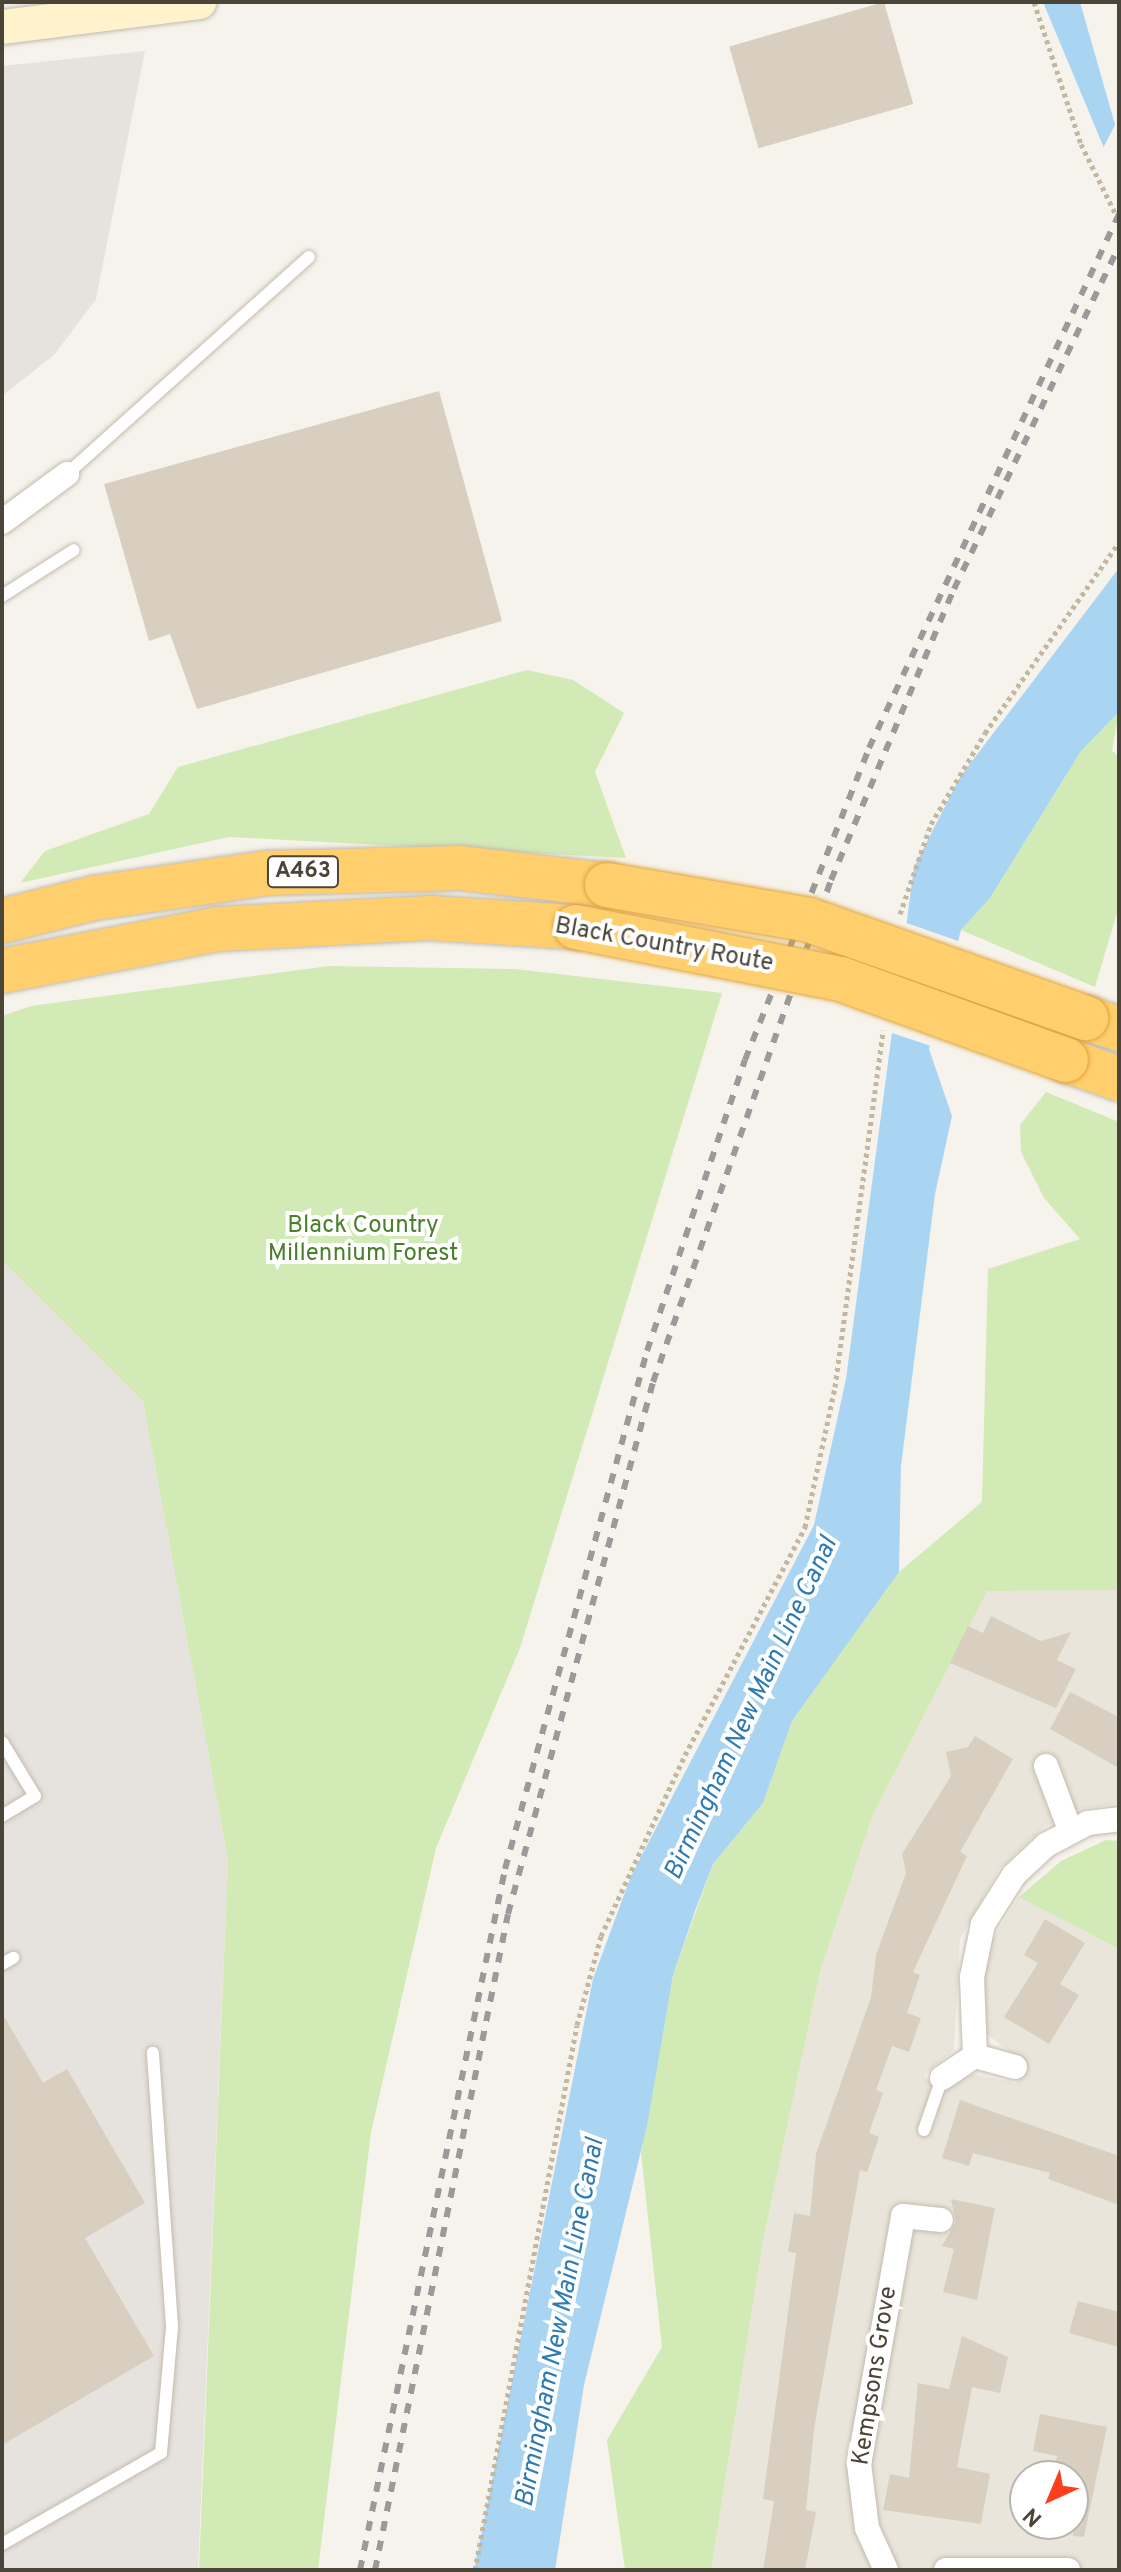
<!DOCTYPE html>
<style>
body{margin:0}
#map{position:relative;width:1121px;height:2572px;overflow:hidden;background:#f6f3ec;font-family:Overpass,sans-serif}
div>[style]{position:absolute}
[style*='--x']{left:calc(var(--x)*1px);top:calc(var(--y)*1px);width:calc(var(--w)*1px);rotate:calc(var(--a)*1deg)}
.residential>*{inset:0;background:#eae5da}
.industrial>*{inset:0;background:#e6e2dd}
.green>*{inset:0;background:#d2eab5}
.water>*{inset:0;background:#a9d4f2}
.pier>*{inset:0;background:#f6f3ec}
.building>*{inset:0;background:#d8cfc1;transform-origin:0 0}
.path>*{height:5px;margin-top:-2.5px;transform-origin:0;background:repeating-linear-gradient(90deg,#c4b79f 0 4px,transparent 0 8px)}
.roads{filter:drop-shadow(0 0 2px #c2bbae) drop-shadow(0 0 2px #c2bbae)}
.lane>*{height:12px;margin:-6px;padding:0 6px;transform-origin:6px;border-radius:6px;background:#fff}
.street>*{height:24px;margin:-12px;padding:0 12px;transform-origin:12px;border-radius:12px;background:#fff}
.secondary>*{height:34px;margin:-17px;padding:0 17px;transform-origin:17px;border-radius:17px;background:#fff3cd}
.highway>*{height:44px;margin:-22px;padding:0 22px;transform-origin:22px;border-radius:22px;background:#ffcf6e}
.rail>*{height:6px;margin-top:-3px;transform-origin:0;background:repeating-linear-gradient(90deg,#9a9a9a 0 10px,transparent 0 20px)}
.bridges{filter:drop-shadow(0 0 2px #e0a43c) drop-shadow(0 0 2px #e0a43c)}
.highway-bridge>*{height:44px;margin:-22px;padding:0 22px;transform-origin:22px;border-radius:22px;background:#ffcf6e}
span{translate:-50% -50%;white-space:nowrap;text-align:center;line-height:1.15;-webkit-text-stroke:8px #fff;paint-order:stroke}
.shield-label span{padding:2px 6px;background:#fff;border:2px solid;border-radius:6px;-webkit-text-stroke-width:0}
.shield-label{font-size:22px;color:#4b4439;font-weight:700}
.street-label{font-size:24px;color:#4b4439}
.park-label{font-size:24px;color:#4a7f2a}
.water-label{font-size:26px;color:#2e7ab2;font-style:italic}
.frame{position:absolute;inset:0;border:4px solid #4b4439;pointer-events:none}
.north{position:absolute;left:1009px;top:2460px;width:80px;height:80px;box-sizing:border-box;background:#fff;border:2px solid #b7b4b0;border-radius:50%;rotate:224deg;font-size:22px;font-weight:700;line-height:32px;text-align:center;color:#4b4439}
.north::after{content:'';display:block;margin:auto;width:28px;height:36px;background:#fc3f1d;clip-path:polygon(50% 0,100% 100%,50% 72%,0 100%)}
</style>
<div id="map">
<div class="residential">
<div style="clip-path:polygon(evenodd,1119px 1557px,1119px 1803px,1077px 1810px,1043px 1828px,999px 1869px,960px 1939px,954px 2050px,924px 2075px,938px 2091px,973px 2074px,1016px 2083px,1024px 2062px,985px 2033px,985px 1952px,1019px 1897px,1119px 1949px,1119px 2570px,711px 2570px,763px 2241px,820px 1972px,872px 1817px,987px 1590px,1117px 1590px,1119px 1557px,1025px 2476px,1073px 2476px,1073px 2524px,1025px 2524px,1025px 2476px)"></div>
</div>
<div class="industrial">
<div style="clip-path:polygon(145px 51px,96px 299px,54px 355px,2px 396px,2px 66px)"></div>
<div style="clip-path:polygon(2px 1260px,143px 1401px,228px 1860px,198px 2570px,2px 2570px)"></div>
</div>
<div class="green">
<div style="clip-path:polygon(527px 670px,573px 680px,624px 713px,595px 772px,626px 858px,229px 837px,20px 883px,45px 851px,149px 814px,178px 767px)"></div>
<div style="clip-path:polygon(1119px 712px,1112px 751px,1119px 757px,1119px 906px,1095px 987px,961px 930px,990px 898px,1081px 751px)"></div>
<div style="clip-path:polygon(329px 966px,515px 969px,722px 993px,520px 1648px,436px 1848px,371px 2132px,318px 2570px,199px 2570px,228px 1860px,143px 1401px,2px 1260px,2px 1016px,31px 1006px)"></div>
<div style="clip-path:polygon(1046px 1092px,1119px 1122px,1117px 1590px,987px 1591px,872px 1817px,820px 1972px,763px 2241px,711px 2570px,625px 2570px,607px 2440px,662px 2347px,641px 2153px,673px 1975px,713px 1864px,763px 1803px,792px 1721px,899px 1572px,982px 1502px,988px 1269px,1080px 1239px,1044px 1198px,1021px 1152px,1020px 1125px)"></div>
<div style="clip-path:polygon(1106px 1840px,1119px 1841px,1119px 1949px,1019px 1897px,1061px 1861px)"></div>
</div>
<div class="water">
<div style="clip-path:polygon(1043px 2px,1080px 2px,1116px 128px,1119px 184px)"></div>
<div style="clip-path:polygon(1119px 568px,1119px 712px,1081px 751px,990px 898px,961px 930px,929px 1049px,952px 1116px,935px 1194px,901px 1466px,899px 1572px,792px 1721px,763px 1803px,713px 1864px,695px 1911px,673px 1975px,647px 2126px,584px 2385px,555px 2570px,474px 2570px,593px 1979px,631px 1876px,814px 1525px,846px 1379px,914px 867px,960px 777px)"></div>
</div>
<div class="pier">
<div style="clip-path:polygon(1118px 119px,1119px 123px,1119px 188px,1099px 156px)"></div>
<div style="clip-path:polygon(898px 920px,961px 942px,934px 1047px,883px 1030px)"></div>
</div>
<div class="building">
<div style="left:884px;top:2px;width:106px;height:161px;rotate:74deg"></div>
<div style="clip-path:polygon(439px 391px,502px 621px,197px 709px,170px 634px,149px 641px,104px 484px)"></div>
<div style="clip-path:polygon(991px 1616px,1041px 1641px,1071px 1632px,1057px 1660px,1076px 1669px,1056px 1708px,950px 1663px,968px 1626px,983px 1633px)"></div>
<div style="clip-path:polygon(1070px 1692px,1119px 1717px,1119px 1768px,1050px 1729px)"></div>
<div style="clip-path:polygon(975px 1736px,1013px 1759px,960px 1852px,967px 1856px,913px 1972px,920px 1975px,907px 2013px,921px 2018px,909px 2052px,892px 2046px,876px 2090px,883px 2093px,869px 2133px,879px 2137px,867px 2172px,860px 2170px,814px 2429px,806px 2510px,816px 2512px,805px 2570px,763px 2570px,774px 2501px,763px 2499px,796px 2253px,788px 2252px,794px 2213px,810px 2216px,816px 2154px,871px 1997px,876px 1955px,906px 1873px,902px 1854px,951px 1776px,946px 1752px,968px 1747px)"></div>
<div style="clip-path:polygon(1045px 1919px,1085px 1943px,1060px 1984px,1079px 1995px,1049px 2044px,1004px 2017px,1038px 1963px,1024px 1955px)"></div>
<div style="clip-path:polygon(2px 2013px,43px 2083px,67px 2069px,145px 2203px,85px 2238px,154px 2356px,2px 2445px)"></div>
<div style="clip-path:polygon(960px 2100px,1119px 2156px,1119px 2205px,1048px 2179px,1050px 2173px,973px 2153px,969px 2166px,942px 2158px)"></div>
<div style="clip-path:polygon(951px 2199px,995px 2208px,977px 2300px,943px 2292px,954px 2249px,942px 2246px,956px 2222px)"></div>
<div style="clip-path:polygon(1078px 2301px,1119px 2312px,1119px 2347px,1069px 2333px)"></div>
<div style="clip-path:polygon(962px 2336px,1008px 2357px,1000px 2393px,972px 2387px,957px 2467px,990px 2474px,981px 2524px,883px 2510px,890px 2474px,909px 2478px,918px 2383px,949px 2389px)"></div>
<div style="clip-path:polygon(1040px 2414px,1107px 2427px,1084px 2537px,1073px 2536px,1073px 2476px,1053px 2476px,1057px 2456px,1033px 2451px)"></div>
</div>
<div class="path">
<div style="--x:1034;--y:2;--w:150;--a:71.7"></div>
<div style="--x:1081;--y:144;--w:86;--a:63.7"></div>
<div style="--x:900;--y:914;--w:95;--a:-71"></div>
<div style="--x:931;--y:824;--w:106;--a:-59.3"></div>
<div style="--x:985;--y:733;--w:233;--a:-54.9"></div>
<div style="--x:475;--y:2570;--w:554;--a:-79.4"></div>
<div style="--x:577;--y:2025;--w:92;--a:-74.9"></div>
<div style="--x:601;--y:1936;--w:200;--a:-65.1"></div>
<div style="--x:685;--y:1755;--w:258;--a:-62.2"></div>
<div style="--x:805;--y:1527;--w:143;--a:-77.9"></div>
<div style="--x:835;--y:1387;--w:360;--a:-82.3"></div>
</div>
<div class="roads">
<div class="lane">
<div style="--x:67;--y:474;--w:325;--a:-41.9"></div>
<div style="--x:2;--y:596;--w:85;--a:-32.6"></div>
<div style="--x:2;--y:1742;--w:63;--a:58.6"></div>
<div style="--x:35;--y:1796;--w:39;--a:149"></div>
<div style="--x:2;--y:1964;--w:13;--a:-29"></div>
<div style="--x:924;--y:2130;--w:55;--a:-70.9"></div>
<div style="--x:2;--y:2544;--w:183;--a:-29.8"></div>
<div style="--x:161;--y:2453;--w:127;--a:-85"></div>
<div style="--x:172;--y:2326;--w:274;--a:-94"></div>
</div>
<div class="street">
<div style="--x:2;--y:522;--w:81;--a:-36.4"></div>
<div style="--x:1046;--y:1766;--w:68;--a:69.4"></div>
<div style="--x:1015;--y:2067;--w:41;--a:-164.6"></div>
<div style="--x:975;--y:2056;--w:79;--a:-92.2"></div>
<div style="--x:972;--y:1977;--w:54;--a:-78.3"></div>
<div style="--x:983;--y:1924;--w:58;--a:-57.7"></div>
<div style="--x:1014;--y:1875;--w:44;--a:-43.2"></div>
<div style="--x:1046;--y:1845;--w:47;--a:-27.6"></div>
<div style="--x:1088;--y:1823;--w:31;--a:-7"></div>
<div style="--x:942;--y:2078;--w:40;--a:-34"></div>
<div style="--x:886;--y:2570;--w:46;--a:-114.3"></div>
<div style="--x:867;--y:2528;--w:64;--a:-97.1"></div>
<div style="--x:859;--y:2464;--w:252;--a:-79.9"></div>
<div style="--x:903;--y:2216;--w:38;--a:6"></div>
<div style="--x:946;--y:2570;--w:122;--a:0"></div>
</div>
<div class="secondary">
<div style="--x:2;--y:27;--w:199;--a:-7.2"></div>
</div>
<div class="highway">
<div style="--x:2;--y:921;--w:95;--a:-14"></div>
<div style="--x:94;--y:898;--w:176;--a:-8.2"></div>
<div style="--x:268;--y:873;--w:192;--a:-1.5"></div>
<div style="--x:460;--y:868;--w:148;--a:6.6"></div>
<div style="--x:2;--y:971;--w:220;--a:-11"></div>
<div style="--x:218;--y:929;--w:213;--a:-3"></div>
<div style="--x:431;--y:918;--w:145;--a:3.6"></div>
<div style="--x:1086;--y:1018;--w:35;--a:18"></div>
<div style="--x:1066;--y:1060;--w:56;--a:19.7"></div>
</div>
</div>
<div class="rail">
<div style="--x:360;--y:2570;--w:716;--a:-78.31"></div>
<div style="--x:505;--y:1869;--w:537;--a:-74.67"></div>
<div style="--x:647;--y:1351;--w:307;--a:-71.4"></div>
<div style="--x:745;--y:1060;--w:336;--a:-68.3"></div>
<div style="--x:869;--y:748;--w:590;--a:-64.91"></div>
<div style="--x:375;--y:2570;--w:669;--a:-78.54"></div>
<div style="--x:508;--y:1914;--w:551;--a:-74.75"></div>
<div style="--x:653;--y:1382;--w:533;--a:-70.48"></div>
<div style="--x:831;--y:880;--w:316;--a:-67.1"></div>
<div style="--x:954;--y:589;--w:381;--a:-64.3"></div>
</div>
<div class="bridges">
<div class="highway-bridge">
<div style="--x:607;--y:885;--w:205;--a:9.8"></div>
<div style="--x:809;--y:920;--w:294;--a:19.5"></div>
<div style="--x:576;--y:927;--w:270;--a:11.1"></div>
<div style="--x:841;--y:979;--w:239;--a:19.8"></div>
</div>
</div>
<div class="shield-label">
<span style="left:303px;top:872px">A463</span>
</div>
<div class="street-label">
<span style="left:664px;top:946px;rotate:10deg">Black Country Route</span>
<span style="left:876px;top:2376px;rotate:-81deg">Kempsons Grove</span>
</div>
<div class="park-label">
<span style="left:363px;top:1241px">Black Country<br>Millennium Forest</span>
</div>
<div class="water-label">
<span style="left:752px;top:1709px;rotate:-65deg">Birmingham New Main Line Canal</span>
<span style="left:561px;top:2323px;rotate:-79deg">Birmingham New Main Line Canal</span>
</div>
<div class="frame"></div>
<div class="north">N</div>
</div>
